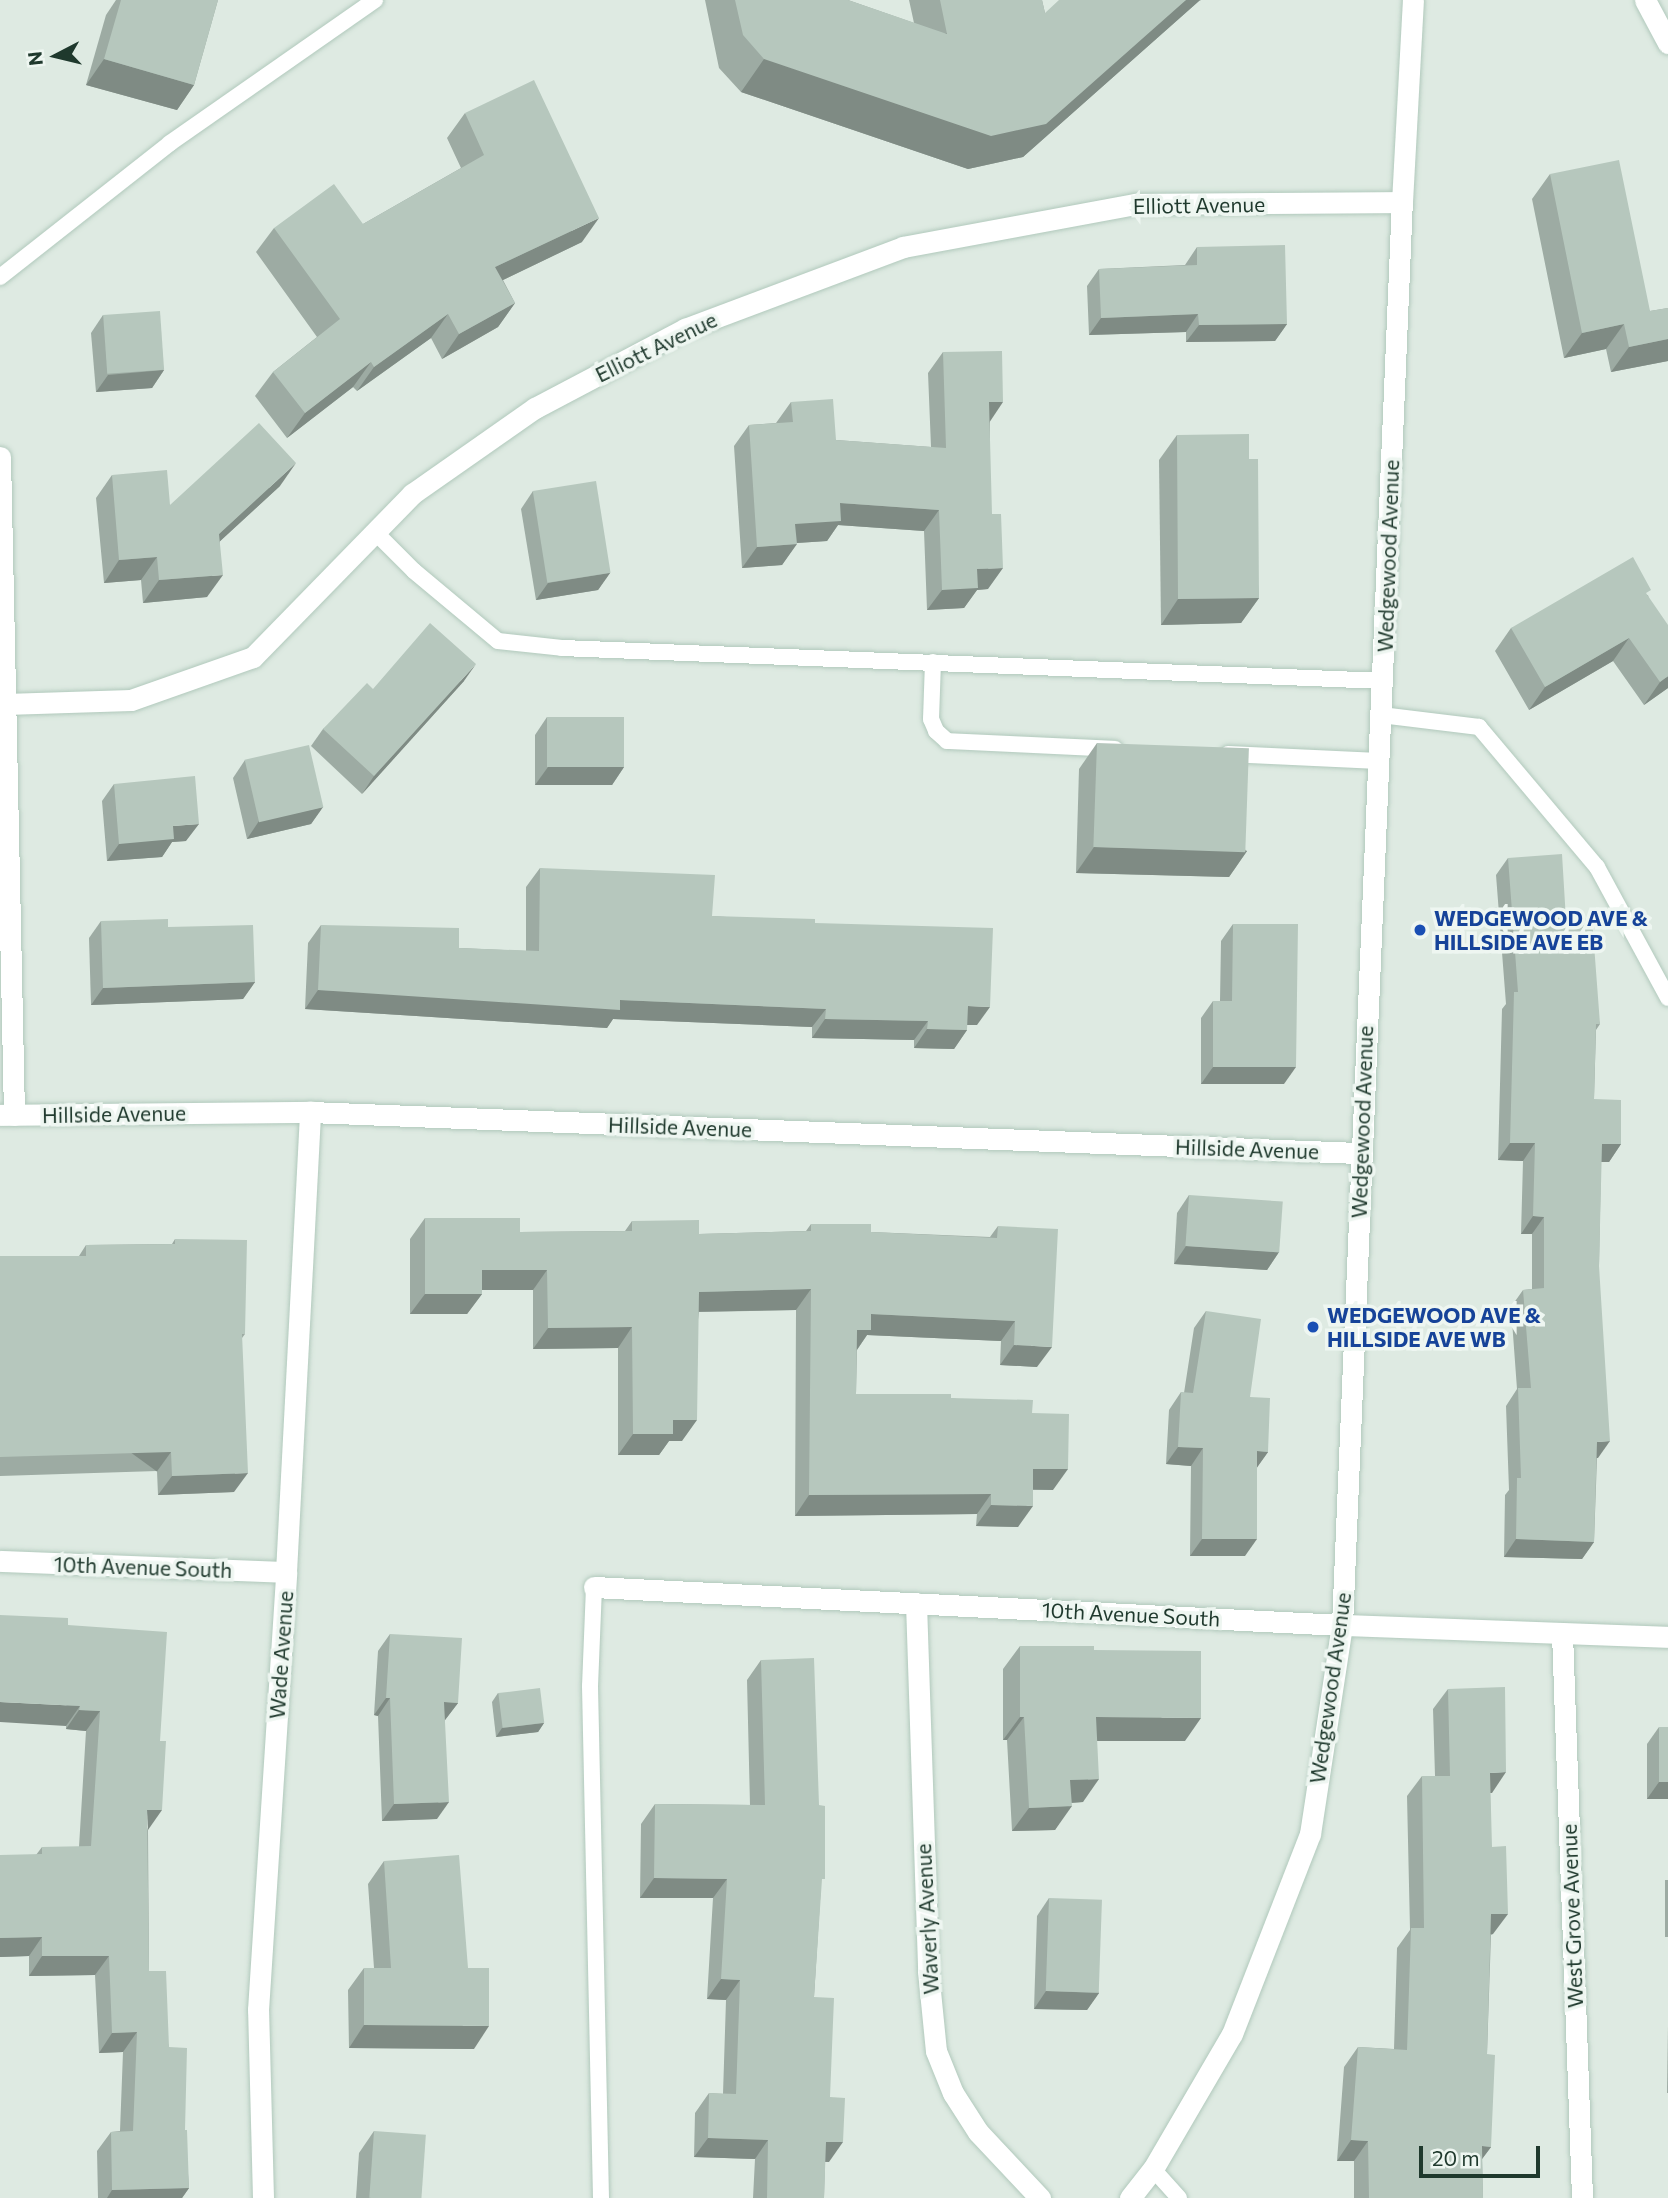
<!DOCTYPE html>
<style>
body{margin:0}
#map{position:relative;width:1668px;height:2198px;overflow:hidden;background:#deeae2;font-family:Commissioner,sans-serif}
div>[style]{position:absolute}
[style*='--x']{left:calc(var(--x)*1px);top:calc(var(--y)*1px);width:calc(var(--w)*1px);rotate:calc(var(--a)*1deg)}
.roads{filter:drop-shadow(0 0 2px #b1c9bc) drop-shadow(0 0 2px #b1c9bc)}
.service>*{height:16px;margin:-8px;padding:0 8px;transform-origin:8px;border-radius:8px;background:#fff}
.minor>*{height:21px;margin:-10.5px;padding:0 10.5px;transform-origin:10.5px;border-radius:10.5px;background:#fff}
.tertiary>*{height:21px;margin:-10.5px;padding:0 10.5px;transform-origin:10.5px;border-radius:10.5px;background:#fff}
.secondary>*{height:21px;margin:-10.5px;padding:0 10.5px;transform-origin:10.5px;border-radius:10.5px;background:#fff}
.wall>*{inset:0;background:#9daba3;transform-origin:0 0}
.shaded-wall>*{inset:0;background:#7f8b84;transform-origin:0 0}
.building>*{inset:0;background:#b6c7bd;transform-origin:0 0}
.dots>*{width:19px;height:19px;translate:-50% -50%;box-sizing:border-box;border:4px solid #eef6f1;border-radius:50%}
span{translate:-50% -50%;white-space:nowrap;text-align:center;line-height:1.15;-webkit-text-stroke:7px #eef6f1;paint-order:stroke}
.street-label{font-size:21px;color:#1f392d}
.transit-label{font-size:21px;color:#164399;font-weight:700}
.left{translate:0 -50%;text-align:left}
.north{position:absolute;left:21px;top:21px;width:70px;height:70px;-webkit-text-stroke:5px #eef6f1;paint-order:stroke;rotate:263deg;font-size:19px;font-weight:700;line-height:28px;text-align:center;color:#1f392d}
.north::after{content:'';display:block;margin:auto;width:24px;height:32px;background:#1f392d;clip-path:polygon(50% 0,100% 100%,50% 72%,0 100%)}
.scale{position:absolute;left:1419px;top:2146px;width:121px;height:32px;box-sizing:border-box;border:4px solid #1f392d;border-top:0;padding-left:9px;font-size:21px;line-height:24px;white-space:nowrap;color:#1f392d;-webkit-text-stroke:5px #eef6f1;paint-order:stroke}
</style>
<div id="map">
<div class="roads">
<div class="service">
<div style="--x:0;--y:277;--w:216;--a:-38.2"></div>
<div style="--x:170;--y:143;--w:250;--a:-34.9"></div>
<div style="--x:376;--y:533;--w:54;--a:45"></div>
<div style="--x:414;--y:571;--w:109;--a:39.8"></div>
<div style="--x:498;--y:641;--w:64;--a:6.2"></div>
<div style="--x:562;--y:648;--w:821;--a:2.3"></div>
<div style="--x:933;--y:662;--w:57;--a:92"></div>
<div style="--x:931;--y:719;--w:13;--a:67"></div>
<div style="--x:936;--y:731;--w:15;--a:42"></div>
<div style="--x:947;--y:741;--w:168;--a:2.7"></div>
<div style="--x:1381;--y:715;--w:99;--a:7"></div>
<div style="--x:1479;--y:727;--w:183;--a:49.9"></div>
<div style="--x:1597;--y:867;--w:149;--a:61.5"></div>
<div style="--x:1228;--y:754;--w:151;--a:2.7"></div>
<div style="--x:594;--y:1587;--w:99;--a:92.3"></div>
<div style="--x:590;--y:1686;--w:512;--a:88.77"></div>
<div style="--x:1153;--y:2169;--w:39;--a:48"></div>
</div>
<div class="minor">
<div style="--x:0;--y:457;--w:658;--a:88.78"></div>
<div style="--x:5;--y:704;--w:126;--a:-1.8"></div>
<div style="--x:131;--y:700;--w:129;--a:-19.4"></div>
<div style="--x:253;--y:657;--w:228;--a:-45.7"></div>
<div style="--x:412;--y:494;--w:150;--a:-35"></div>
<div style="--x:535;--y:408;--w:170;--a:-27.8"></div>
<div style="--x:685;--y:329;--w:233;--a:-20.6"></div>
<div style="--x:903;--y:247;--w:237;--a:-10.5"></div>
<div style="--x:1136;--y:204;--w:266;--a:-0.4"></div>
<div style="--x:0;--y:1115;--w:310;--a:-0.6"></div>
<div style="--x:310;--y:1112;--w:1051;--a:2.24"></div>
<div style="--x:0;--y:1561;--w:286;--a:2.2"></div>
<div style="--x:594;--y:1587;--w:749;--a:2.91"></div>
<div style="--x:916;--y:1603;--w:368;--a:88.1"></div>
<div style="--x:928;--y:1971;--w:80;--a:84.3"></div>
<div style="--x:936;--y:2051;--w:45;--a:68"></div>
<div style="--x:953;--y:2093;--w:46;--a:57.3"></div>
<div style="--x:978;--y:2132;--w:91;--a:46.8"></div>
<div style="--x:1562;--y:1633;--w:565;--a:87.97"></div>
<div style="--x:263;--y:2198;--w:188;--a:-91.5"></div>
<div style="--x:258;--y:2010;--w:439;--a:-86.3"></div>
<div style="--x:286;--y:1572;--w:461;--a:-87"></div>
</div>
<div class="tertiary">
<div style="--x:1645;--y:0;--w:49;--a:61.9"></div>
<div style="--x:1342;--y:1625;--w:326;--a:2.1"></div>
</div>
<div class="secondary">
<div style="--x:1130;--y:2198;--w:37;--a:-52"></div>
<div style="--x:1153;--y:2169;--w:156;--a:-59.7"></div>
<div style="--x:1232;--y:2034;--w:215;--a:-68.7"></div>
<div style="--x:1310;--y:1834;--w:211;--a:-81.3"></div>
<div style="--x:1342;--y:1625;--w:1424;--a:-87.59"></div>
<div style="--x:1402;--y:202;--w:202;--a:-86.9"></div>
</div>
</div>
<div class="wall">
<div style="clip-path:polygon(116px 0,218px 0,194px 85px,177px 110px,86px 85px,106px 15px)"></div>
<div style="clip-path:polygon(705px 0,848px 0,914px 23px,909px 0,1042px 0,1045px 13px,1199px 1px,1023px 157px,968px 169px,741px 92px,719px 68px)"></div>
<div style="clip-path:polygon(465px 113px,582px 242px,503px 280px,515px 303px,498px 327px,442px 359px,431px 338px,357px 391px,353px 387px,287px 438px,255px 396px,273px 372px,317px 337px,256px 252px,274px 228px,363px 224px,461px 168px,447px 138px)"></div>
<div style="clip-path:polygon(1550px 174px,1650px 311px,1668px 308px,1668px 361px,1611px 372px,1606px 349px,1564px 358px,1532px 199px)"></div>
<div style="clip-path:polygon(1197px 247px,1287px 324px,1275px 341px,1186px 342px,1186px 332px,1089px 335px,1087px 286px,1099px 269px,1185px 265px)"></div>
<div style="clip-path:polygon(103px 315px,164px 370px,152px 388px,96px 392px,91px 333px)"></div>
<div style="clip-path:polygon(943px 352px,990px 422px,988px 589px,977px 590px,964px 608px,927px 610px,924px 531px,838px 525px,827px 541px,797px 543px,782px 565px,742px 568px,734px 446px,749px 425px,776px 423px,791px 402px,836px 440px,931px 447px,928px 373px)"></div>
<div style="clip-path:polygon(1177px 435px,1249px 459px,1259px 598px,1241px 623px,1161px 625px,1159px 460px)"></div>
<div style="clip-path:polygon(112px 475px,170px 505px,280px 486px,220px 541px,207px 597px,143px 603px,141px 580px,104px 583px,96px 498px)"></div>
<div style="clip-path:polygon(533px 491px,610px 573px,598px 590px,536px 600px,521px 509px)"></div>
<div style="clip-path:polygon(1648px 595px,1668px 688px,1644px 705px,1613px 661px,1529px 710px,1495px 651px,1511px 628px)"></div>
<div style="clip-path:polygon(464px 681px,362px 794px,311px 746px,323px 729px,373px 689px)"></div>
<div style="clip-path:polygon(547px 717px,624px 767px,612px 785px,535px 785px,535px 735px)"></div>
<div style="clip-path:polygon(1097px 743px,1247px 851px,1229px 877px,1076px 873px,1079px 769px)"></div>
<div style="clip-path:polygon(245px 760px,323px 807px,311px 824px,247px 839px,233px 778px)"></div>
<div style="clip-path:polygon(114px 784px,186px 841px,172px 842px,162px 857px,107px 861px,102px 801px)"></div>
<div style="clip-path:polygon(1508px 858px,1566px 920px,1600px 1024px,1596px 1030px,1594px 1099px,1621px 1144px,1609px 1162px,1601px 1162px,1599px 1266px,1598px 1458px,1597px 1458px,1594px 1542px,1582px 1559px,1504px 1557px,1505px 1495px,1509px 1490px,1506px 1406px,1517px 1389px,1511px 1307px,1523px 1290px,1532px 1289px,1532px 1234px,1521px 1234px,1523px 1161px,1498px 1160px,1502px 1009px,1506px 1004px,1496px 875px)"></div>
<div style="clip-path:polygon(540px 868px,712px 916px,815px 923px,977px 1025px,967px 1025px,967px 1030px,954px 1049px,914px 1048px,914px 1040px,812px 1038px,812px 1027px,613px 1019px,607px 1028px,305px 1009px,308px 943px,321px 925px,459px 948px,526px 951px,526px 887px)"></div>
<div style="clip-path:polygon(101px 921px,255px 982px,243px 999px,91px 1005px,89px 938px)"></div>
<div style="clip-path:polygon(1233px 924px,1284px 1084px,1201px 1084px,1201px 1018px,1213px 1001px,1220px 1001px,1221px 941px)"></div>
<div style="clip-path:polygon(1189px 1195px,1279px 1252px,1267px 1270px,1174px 1264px,1177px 1213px)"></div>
<div style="clip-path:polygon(425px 1218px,520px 1232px,625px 1231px,632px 1221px,699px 1234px,806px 1231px,811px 1224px,871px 1232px,990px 1237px,998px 1226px,1037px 1367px,1000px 1365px,1001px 1341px,867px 1335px,857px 1350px,856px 1394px,951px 1398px,1032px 1413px,1053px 1490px,1033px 1490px,1018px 1527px,976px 1526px,977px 1514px,795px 1516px,796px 1310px,699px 1312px,682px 1441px,669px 1441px,659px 1455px,618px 1455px,618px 1348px,533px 1349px,533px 1290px,482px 1290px,482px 1294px,467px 1314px,410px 1314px,410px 1239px)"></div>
<div style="clip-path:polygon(175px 1239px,245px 1334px,242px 1338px,234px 1492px,158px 1495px,157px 1471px,0 1476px,0 1256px,79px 1256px,86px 1245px,172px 1244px)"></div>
<div style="clip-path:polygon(1206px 1311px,1250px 1397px,1268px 1452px,1257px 1467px,1245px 1556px,1190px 1556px,1191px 1466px,1166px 1464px,1169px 1410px,1181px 1392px,1184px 1393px,1194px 1328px)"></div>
<div style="clip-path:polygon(68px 1625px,148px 1830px,149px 1971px,169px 2047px,185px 2130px,189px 2188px,182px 2198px,98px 2198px,97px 2151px,111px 2132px,120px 2131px,123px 2052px,99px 2053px,95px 1975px,29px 1976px,29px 1956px,0 1957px,0 1855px,36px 1855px,42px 1847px,79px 1847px,86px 1731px,66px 1729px)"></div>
<div style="clip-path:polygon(390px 1634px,458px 1703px,445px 1720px,437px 1819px,382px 1821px,378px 1716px,374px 1715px,378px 1651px)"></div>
<div style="clip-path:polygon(1020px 1646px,1094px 1650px,1185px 1741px,1097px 1741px,1083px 1802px,1071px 1803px,1055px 1830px,1012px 1831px,1007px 1740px,1003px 1740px,1003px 1669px)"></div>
<div style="clip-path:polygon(761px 1660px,821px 1885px,814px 1997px,830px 2097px,829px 2162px,825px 2162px,824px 2198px,753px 2198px,755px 2159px,694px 2157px,695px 2113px,709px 2093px,723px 2094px,726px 2000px,707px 1999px,713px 1898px,640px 1898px,641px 1824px,655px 1804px,750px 1805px,747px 1680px)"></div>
<div style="clip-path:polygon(1448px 1689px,1492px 1793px,1490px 1793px,1493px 1934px,1491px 1935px,1487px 2054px,1491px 2147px,1482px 2159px,1483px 2198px,1354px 2198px,1354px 2161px,1337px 2161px,1344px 2067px,1358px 2047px,1394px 2049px,1397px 1948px,1410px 1930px,1407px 1796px,1422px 1776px,1435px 1776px,1433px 1709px)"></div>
<div style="clip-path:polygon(498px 1693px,544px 1723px,538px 1732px,496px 1737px,492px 1702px)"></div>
<div style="clip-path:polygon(1659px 1727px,1668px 1799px,1647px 1799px,1647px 1744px)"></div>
<div style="clip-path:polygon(384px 1861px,474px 2049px,349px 2048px,348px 1990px,364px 1968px,374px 1968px,368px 1884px)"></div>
<div style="left:1668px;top:1880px;width:57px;height:3px;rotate:90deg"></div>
<div style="clip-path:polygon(1049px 1898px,1099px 1993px,1087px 2010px,1034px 2009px,1037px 1916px)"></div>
<div style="clip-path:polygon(1668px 2025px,1668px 2093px,1667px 2093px)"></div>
<div style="clip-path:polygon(374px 2131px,419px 2198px,356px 2198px,359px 2153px)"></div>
</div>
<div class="shaded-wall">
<div style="clip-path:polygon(1186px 0,1201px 0,1199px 1px,1023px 157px,968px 169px,741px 92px,764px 59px)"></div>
<div style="clip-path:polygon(104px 59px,194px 85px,177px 110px,86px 85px)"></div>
<div style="clip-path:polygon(599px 218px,582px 242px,478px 292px,495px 267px)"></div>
<div style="clip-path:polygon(515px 303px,498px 327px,442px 359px,459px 334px)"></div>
<div style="clip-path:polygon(448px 314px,431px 338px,357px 391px,374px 367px)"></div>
<div style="clip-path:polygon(1198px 314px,1186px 332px,1089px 335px,1101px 318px)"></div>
<div style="clip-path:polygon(1287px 324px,1275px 341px,1186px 342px,1199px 325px)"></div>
<div style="clip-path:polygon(1624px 324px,1606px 349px,1564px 358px,1582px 333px)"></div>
<div style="clip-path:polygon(1668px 339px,1668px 361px,1611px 372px,1629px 347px)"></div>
<div style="clip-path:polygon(371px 362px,353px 387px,287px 438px,305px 413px)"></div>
<div style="clip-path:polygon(164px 370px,152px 388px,96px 392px,108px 375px)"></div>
<div style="clip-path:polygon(989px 402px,1003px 402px,989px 423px)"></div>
<div style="clip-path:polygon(296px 463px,280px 486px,204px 556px,219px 534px)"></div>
<div style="clip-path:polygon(840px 503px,939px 510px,924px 531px,838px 525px,827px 541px,781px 544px,795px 524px)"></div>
<div style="clip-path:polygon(797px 544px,782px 565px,742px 568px,757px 547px)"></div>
<div style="clip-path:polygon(157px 557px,141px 580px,104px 583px,119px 560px)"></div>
<div style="clip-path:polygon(1003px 568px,988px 589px,977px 590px,964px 608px,927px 610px,942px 590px,977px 569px)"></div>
<div style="clip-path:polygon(610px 573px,598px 590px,536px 600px,548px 583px)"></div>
<div style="clip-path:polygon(223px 575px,207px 597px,143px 603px,159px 580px)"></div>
<div style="clip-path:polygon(1259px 598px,1241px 623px,1161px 625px,1178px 599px)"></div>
<div style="clip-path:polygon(1629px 638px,1613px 661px,1529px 710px,1545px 687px)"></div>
<div style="clip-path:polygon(476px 664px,464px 681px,362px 794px,374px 776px)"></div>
<div style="clip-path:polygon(1668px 676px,1668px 688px,1644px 705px,1660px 682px)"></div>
<div style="clip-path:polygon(548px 767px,624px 767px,612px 785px,535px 785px)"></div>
<div style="clip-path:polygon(323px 807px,311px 824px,247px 839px,259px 821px)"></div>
<div style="clip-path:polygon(199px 824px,186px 841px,172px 842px,162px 857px,107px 861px,119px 844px,173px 826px)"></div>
<div style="clip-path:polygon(1094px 847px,1247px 851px,1229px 877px,1076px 873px)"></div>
<div style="clip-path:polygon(255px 982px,243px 999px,91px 1005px,103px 988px)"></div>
<div style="clip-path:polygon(318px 990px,620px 1000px,826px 1009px,812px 1027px,613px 1019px,607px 1028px,305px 1009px)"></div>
<div style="clip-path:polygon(968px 1006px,990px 1007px,977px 1025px,954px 1025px)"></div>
<div style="clip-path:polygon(825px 1019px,928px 1021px,914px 1040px,812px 1038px)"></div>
<div style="clip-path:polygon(927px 1029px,967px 1030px,954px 1049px,914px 1048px)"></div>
<div style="clip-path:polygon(1213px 1067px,1296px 1067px,1284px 1084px,1201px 1084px)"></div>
<div style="clip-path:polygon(1510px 1143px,1535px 1143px,1523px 1161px,1498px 1160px)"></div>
<div style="clip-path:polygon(1602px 1144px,1621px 1144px,1609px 1162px,1590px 1162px)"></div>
<div style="clip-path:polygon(1533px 1216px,1544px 1217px,1532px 1234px,1521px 1234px)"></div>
<div style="clip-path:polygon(1186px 1246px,1279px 1252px,1267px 1270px,1174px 1264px)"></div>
<div style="clip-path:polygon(482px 1270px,547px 1270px,533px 1290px,468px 1290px)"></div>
<div style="clip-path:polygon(811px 1289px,796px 1310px,685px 1312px,699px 1292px)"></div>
<div style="clip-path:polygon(425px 1294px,482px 1294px,467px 1314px,410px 1314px)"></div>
<div style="clip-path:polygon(871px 1314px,1015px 1321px,1001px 1341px,867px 1335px,856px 1351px,857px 1330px)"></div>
<div style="clip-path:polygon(632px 1327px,618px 1348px,533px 1349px,548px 1328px)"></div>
<div style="clip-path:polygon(1014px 1345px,1052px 1347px,1037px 1367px,1000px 1365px)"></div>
<div style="clip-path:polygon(673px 1420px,697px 1420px,682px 1441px,669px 1441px,659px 1455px,618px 1455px,633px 1434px)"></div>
<div style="clip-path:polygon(1610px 1441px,1598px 1458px,1585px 1459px,1597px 1442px)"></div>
<div style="clip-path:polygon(1178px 1447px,1203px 1448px,1191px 1466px,1166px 1464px)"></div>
<div style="clip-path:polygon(1257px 1451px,1268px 1452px,1256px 1469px)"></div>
<div style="left:171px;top:1452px;width:24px;height:171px;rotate:126deg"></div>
<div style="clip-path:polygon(1033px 1469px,1068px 1469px,1053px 1490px,1019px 1489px)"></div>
<div style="clip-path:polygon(248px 1473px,234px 1492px,158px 1495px,172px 1476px)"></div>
<div style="clip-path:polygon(991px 1494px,977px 1514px,795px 1516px,809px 1495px)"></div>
<div style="clip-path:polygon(991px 1505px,1033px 1506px,1018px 1527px,976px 1526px)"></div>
<div style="clip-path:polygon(1202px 1539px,1257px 1539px,1245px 1556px,1190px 1556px)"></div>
<div style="clip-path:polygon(1516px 1539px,1594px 1542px,1582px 1559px,1504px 1557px)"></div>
<div style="clip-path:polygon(386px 1698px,390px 1698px,378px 1716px,374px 1715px)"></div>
<div style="clip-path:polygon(0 1702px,80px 1706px,66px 1726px,0 1722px)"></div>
<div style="clip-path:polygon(444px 1702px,458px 1703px,445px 1720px,432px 1719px)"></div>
<div style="clip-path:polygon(79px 1710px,100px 1711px,86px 1731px,66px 1729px)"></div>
<div style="clip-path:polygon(1020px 1717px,1024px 1717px,1007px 1740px,1003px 1740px)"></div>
<div style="clip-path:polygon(1096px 1717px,1201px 1718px,1185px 1741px,1080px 1741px)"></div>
<div style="clip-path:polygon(544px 1723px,538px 1732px,496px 1737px,502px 1728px)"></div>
<div style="clip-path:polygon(1506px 1772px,1492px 1793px,1475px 1793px,1490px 1773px)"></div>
<div style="clip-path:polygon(1099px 1779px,1083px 1802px,1054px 1804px,1070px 1780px)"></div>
<div style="clip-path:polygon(1659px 1782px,1668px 1782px,1668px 1799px,1647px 1799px)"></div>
<div style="clip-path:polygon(449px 1802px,437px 1819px,382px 1821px,394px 1804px)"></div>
<div style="clip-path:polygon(1072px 1806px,1055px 1830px,1012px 1831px,1029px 1808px)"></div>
<div style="clip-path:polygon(147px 1810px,162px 1810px,148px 1830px)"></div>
<div style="clip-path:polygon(654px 1878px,727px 1879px,713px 1898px,640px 1898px)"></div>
<div style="clip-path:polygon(1491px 1914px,1508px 1914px,1493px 1934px,1477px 1935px)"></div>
<div style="clip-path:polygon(42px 1937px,29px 1956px,0 1957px,0 1938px)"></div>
<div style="clip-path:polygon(42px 1956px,109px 1956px,95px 1975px,29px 1976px)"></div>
<div style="clip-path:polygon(721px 1979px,740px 1980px,726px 2000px,707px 1999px)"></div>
<div style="clip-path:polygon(1046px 1991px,1099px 1993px,1087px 2010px,1034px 2009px)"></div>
<div style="clip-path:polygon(364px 2025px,489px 2026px,474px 2049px,349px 2048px)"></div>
<div style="clip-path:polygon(137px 2032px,123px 2052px,99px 2053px,112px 2033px)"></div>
<div style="clip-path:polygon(708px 2138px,768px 2140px,755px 2159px,694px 2157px)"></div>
<div style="clip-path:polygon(1351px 2140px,1368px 2141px,1354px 2161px,1337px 2161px)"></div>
<div style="clip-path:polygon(826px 2142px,843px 2142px,829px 2162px,812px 2161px)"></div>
<div style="clip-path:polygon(1482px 2146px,1491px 2147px,1476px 2167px)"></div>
<div style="clip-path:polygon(189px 2188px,182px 2198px,107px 2198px,112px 2190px)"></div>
</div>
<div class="building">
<div style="clip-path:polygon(121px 0,218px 0,194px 85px,104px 59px)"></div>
<div style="clip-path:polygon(735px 0,848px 0,947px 34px,940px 0,1042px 0,1045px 13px,1059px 0,1186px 0,1046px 124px,991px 136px,764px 59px,743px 35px)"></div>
<div style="clip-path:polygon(534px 80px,599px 218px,495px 267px,515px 303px,459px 334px,448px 314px,374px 367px,371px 362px,305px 413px,273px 372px,340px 319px,274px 228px,334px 184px,363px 224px,484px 155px,465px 113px)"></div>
<div style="clip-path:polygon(1619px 160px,1650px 311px,1668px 308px,1668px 339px,1629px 347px,1624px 324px,1582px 333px,1550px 174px)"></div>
<div style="clip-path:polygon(1285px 245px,1287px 324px,1199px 325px,1198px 314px,1101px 318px,1099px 269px,1197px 265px,1197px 247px)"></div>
<div style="left:160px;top:311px;width:59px;height:57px;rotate:86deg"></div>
<div style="clip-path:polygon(1002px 351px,1003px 402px,989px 402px,992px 514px,1001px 514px,1003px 568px,977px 569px,978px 588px,942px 590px,939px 510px,840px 503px,841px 521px,795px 524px,797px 544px,757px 547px,749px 425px,793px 422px,791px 402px,833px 399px,836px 440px,946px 448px,943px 352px)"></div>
<div style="clip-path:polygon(259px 423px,296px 463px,219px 534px,223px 575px,159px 580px,157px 557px,119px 560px,112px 475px,167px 470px,170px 505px)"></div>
<div style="clip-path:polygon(1249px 434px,1249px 459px,1258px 459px,1259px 598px,1178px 599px,1177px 435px)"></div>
<div style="left:596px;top:481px;width:93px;height:64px;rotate:81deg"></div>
<div style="clip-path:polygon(1633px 557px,1651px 590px,1646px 593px,1668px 625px,1668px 676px,1660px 682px,1629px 638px,1545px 687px,1511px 628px)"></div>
<div style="clip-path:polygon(430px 623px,476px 664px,374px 776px,323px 729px,367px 683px,373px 689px)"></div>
<div style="left:547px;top:717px;width:77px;height:50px"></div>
<div style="left:1097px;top:743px;width:152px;height:104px;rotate:2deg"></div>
<div style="left:309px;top:745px;width:64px;height:66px;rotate:77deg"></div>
<div style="clip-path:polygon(195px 776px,199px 824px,173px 826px,174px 839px,119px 844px,114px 784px)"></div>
<div style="clip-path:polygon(1562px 854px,1566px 920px,1592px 918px,1600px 1024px,1596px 1024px,1594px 1099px,1621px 1100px,1621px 1144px,1602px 1144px,1599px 1266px,1610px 1441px,1597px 1442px,1594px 1542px,1516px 1539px,1517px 1478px,1521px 1478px,1518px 1388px,1531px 1388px,1523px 1290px,1544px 1288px,1544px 1217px,1533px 1216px,1535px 1143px,1510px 1143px,1514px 992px,1518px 992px,1508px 858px)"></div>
<div style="clip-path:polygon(540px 868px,715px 875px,712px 916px,815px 919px,815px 923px,993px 928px,990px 1007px,968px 1006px,967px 1030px,927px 1029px,928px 1021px,825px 1019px,826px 1009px,620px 1000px,620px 1010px,318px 990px,321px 925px,459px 928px,459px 948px,539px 951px)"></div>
<div style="clip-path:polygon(168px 919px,168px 927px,253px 925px,255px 982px,103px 988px,101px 921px)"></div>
<div style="clip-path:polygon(1233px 924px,1298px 924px,1296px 1067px,1213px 1067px,1213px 1001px,1232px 1001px)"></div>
<div style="left:1189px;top:1195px;width:94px;height:51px;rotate:4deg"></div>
<div style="clip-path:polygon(425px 1218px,520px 1218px,520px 1232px,632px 1231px,632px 1221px,699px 1220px,699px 1234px,811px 1231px,811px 1224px,871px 1224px,871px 1232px,997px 1238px,998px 1226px,1058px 1229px,1052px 1347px,1014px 1345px,1015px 1321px,871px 1314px,871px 1330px,857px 1330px,856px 1394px,951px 1394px,951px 1398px,1033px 1400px,1032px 1413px,1069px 1414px,1068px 1469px,1033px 1469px,1033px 1506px,991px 1505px,991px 1494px,809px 1495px,811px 1289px,699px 1292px,697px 1420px,673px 1420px,673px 1434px,633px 1434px,632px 1327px,548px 1328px,547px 1270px,482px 1270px,482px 1294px,425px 1294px)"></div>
<div style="clip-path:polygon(175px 1239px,247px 1240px,245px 1334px,242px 1334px,248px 1473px,172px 1476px,171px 1452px,0 1457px,0 1256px,86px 1256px,86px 1245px,175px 1244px)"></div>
<div style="clip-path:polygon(1206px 1311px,1261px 1319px,1250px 1397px,1270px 1398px,1268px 1452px,1257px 1451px,1257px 1539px,1202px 1539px,1203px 1448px,1178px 1447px,1181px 1392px,1193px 1393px)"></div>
<div style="clip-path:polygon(0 1615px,68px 1618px,68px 1625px,167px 1632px,160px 1741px,166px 1741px,162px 1810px,147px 1810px,149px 1971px,166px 1971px,169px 2047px,187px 2048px,185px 2130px,187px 2130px,189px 2188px,112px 2190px,111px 2132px,133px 2131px,137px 2032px,112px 2033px,109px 1956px,42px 1956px,42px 1937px,0 1938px,0 1855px,42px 1854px,42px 1847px,91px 1846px,100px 1711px,79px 1710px,80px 1706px,0 1702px)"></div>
<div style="clip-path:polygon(390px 1634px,462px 1638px,458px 1703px,444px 1702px,449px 1802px,394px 1804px,390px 1698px,386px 1698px)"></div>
<div style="clip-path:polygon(1020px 1646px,1094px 1646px,1094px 1650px,1201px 1651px,1201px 1718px,1096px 1717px,1099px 1779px,1070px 1780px,1072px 1806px,1029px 1808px,1024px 1717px,1020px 1717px)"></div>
<div style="clip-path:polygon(814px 1658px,819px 1805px,825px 1806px,825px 1879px,822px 1879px,814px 1997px,834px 1998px,830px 2097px,845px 2098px,843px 2142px,826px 2142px,824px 2198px,767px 2198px,768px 2140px,708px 2138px,709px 2093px,736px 2094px,740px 1980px,721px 1979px,727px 1879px,654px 1878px,655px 1804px,765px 1805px,761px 1660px)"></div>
<div style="clip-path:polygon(1505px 1687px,1506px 1772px,1490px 1773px,1492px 1847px,1506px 1846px,1508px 1914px,1491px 1914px,1487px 2054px,1495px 2055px,1491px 2147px,1482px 2146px,1483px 2198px,1369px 2198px,1368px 2141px,1351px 2140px,1358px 2047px,1407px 2050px,1411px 1928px,1424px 1928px,1422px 1776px,1450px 1776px,1448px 1689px)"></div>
<div style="left:540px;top:1688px;width:35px;height:42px;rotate:83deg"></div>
<div style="left:1659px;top:1727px;width:9px;height:55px"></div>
<div style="clip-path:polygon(459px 1855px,468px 1968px,489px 1968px,489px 2026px,364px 2025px,364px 1968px,391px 1968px,384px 1861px)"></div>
<div style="left:1049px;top:1898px;width:53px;height:93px;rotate:2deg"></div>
<div style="left:374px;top:2131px;width:52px;height:67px;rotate:4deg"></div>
</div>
<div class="dots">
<div style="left:1420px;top:930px;background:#1a4fb4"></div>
<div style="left:1313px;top:1327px;background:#1a4fb4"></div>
</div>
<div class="street-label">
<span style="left:1199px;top:205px;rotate:-1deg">Elliott Avenue</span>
<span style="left:656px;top:347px;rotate:-26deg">Elliott Avenue</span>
<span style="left:1388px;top:556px;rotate:-88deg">Wedgewood Avenue</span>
<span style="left:114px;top:1114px;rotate:-1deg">Hillside Avenue</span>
<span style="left:1362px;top:1122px;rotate:-88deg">Wedgewood Avenue</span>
<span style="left:680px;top:1127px;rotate:2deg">Hillside Avenue</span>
<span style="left:1247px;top:1149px;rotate:2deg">Hillside Avenue</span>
<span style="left:143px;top:1567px;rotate:2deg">10th Avenue South</span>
<span style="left:1131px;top:1614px;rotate:3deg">10th Avenue South</span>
<span style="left:281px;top:1655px;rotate:-86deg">Wade Avenue</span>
<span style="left:1330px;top:1688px;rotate:-82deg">Wedgewood Avenue</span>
<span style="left:1572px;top:1916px;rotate:-92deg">West Grove Avenue</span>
<span style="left:927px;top:1919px;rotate:-93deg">Waverly Avenue</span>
</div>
<div class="transit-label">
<span class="left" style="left:1434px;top:930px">WEDGEWOOD AVE &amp;<br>HILLSIDE AVE EB</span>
<span class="left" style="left:1327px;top:1327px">WEDGEWOOD AVE &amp;<br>HILLSIDE AVE WB</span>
</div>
<div class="north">N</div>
<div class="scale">20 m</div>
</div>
